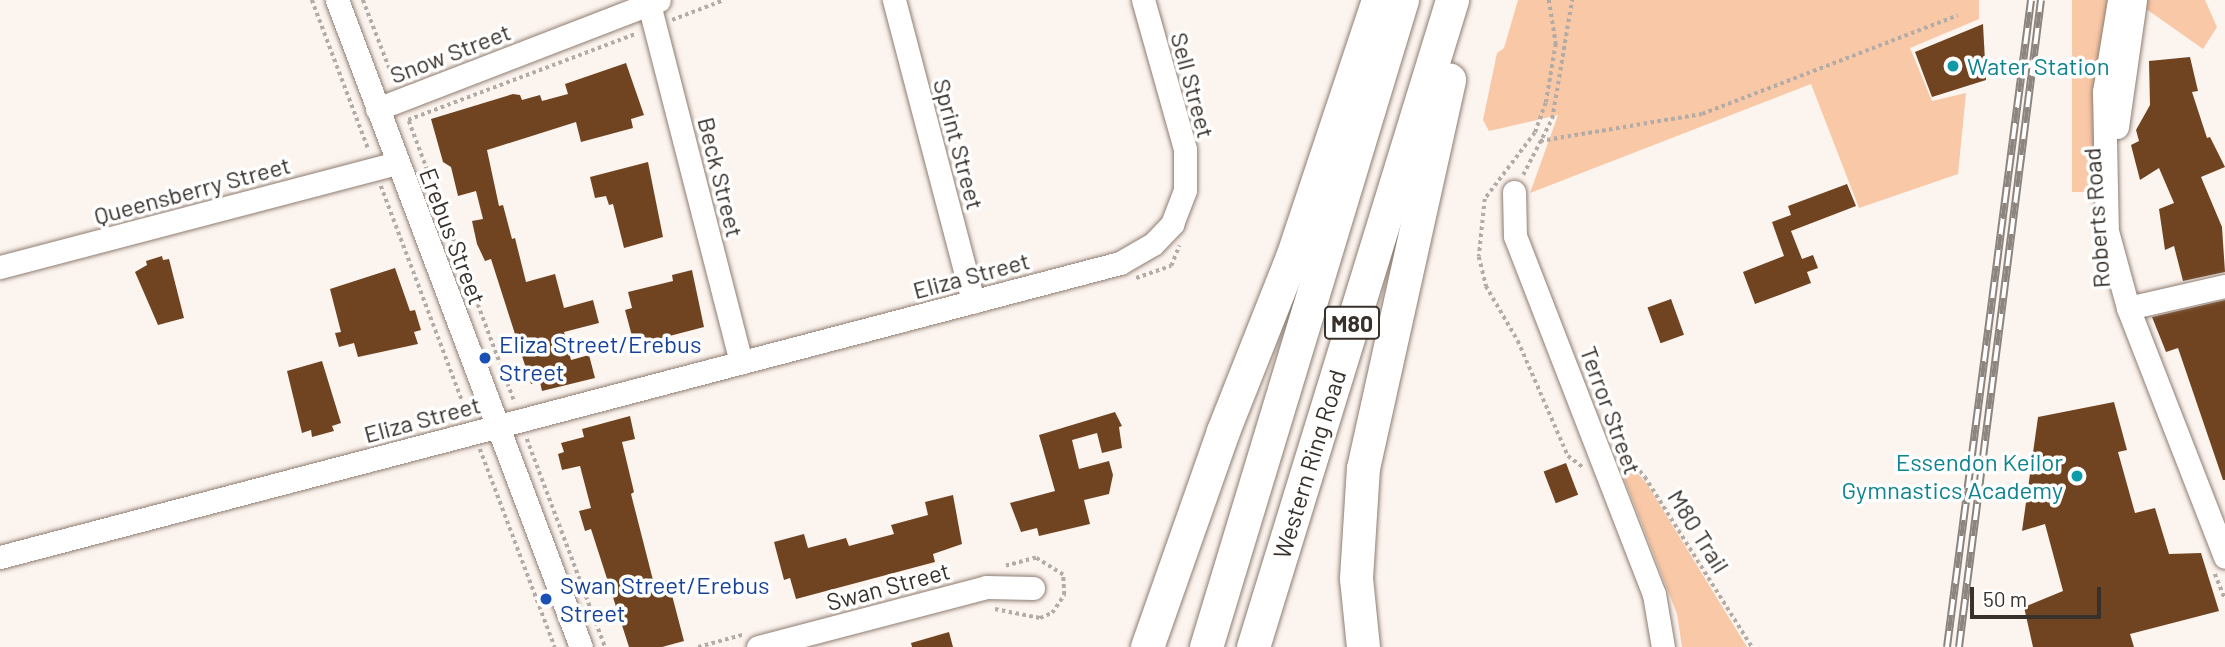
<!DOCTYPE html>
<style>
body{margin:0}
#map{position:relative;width:2225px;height:647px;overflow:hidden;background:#fcf4ef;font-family:Barlow,sans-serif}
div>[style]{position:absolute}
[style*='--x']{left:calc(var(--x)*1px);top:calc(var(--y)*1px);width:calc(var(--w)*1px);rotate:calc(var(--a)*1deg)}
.green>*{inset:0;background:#f9c8a6;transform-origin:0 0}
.building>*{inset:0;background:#714421;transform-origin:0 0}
.path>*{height:3.5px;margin-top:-1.75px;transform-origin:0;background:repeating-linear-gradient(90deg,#b2aba6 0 3.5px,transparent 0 7px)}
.roads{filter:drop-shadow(0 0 2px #8e7d71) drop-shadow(0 0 2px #8e7d71)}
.minor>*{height:23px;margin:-11.5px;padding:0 11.5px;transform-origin:11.5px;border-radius:11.5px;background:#fff}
.highway>*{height:33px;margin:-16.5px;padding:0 16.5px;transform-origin:16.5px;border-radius:16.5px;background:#fff}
.rail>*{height:8px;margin-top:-4px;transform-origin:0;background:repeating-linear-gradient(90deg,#fff 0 16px,#8c847f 0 32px);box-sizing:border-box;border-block:2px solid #8c847f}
.dots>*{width:19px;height:19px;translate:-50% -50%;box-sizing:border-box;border:4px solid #fff;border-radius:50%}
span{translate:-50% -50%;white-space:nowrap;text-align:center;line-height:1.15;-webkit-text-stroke:7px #fff;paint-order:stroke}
.shield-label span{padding:2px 5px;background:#fff;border:2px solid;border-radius:5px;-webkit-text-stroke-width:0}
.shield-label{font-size:23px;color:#37302b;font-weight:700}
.street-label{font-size:24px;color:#37302b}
.culture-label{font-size:24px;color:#0d838f}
.left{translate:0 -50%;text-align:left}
.right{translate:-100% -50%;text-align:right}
.transit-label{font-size:24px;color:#164399}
.scale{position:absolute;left:1970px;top:587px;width:131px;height:32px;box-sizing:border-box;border:4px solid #37302b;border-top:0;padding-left:9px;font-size:21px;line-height:24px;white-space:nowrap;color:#37302b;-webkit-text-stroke:5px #fff;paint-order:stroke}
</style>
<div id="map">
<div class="green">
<div style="clip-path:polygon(1518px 0,1979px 0,1979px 19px,1910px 48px,1932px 101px,1966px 93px,1958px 174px,1859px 208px,1811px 84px,1530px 193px,1558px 115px,1489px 131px,1483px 120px,1497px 53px,1504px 48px)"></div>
<div style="left:2072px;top:0;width:44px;height:192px"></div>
<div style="clip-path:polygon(2144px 0,2205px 0,2217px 27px,2203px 49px,2142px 6px)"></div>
<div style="clip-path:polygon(1622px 462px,1628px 462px,1647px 484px,1747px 647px,1682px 647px,1677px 614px,1619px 465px)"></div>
</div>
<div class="building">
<div style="clip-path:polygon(1983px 24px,1986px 80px,1932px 97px,1915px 52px)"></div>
<div style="clip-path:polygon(2190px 57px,2198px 91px,2192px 92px,2207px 138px,2210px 137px,2225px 167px,2201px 177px,2222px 227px,2225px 272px,2183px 281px,2174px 246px,2165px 250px,2159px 209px,2174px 203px,2159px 168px,2140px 180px,2131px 145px,2139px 141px,2136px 130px,2150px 105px,2149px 61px)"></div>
<div style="clip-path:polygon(626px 63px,644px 115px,631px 119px,633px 128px,581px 142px,576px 122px,487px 150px,499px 206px,503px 205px,512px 239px,515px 238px,526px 282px,555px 274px,564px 308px,593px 300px,599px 323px,564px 332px,571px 360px,589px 355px,595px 378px,542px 391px,540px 382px,531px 384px,491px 259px,485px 261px,477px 244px,472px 221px,483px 219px,476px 191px,458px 196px,451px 167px,443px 162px,431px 119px,513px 94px,520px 95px,522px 100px,540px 95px,542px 101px,568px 94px,565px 84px)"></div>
<div style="clip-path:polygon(648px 162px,663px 237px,624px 248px,613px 204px,609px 205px,606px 196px,595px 198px,590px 177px)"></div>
<div style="clip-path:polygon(1847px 184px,1856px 206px,1791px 231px,1802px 259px,1813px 255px,1818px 268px,1807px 272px,1811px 283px,1755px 304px,1743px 272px,1784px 256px,1772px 222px,1791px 215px,1788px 206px)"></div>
<div style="clip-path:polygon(162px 256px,163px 260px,169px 259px,184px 318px,158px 325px,135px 272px,147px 265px,146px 261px)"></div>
<div style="clip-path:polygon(395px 268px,410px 311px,415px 310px,421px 330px,414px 332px,418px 344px,358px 357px,354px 343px,339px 347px,335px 333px,341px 332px,330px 289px)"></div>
<div style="clip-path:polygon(692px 270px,704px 327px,658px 339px,659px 344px,636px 351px,625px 310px,632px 308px,628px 292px,673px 281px,672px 275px)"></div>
<div style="left:1671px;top:299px;width:38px;height:25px;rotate:70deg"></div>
<div style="clip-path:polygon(2225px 300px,2225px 480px,2223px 480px,2178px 348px,2166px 352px,2152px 317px)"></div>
<div style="clip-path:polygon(322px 361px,341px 423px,332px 426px,334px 431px,312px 437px,311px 430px,302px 433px,287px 371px)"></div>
<div style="clip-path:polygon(2114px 402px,2127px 450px,2118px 452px,2135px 513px,2155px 508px,2169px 554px,2201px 553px,2219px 611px,2130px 634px,2134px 647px,2033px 647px,2024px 607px,2063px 591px,2045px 524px,2022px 531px,2038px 417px)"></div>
<div style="clip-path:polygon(1115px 412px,1122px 426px,1119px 427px,1122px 448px,1102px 453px,1097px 433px,1072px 440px,1079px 469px,1109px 461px,1113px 475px,1109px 494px,1084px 500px,1090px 524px,1039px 536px,1037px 528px,1021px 532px,1010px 503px,1055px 491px,1039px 435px)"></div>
<div style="clip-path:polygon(630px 416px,635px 439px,622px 442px,634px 492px,631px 494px,654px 584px,668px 580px,684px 641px,662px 647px,629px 647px,591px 529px,585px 531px,579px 511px,591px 508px,580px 466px,562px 470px,558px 454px,564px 452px,561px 443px,584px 437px,582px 429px)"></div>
<div style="left:1566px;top:463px;width:34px;height:24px;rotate:69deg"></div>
<div style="clip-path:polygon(953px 495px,962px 544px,933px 554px,935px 562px,796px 599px,790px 578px,784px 580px,774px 542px,804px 534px,808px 548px,846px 538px,849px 546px,894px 534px,891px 525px,928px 515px,925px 502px)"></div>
<div style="clip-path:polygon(949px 632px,953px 647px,912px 647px,911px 643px)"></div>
</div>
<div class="path">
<div style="--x:312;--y:0;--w:161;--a:69.3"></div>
<div style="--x:363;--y:0;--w:89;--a:68.9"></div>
<div style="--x:1549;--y:0;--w:45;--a:81"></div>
<div style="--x:1556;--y:44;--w:60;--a:99.6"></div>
<div style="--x:1546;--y:103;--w:32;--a:110"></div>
<div style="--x:1535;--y:133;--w:83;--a:127.1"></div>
<div style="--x:1485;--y:199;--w:58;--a:95.9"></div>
<div style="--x:1479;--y:257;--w:30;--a:76"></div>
<div style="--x:1486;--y:286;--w:64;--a:59.8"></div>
<div style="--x:1518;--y:341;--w:125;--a:66.5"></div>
<div style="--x:1568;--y:456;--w:20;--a:37"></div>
<div style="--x:672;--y:20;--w:56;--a:-21"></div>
<div style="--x:408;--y:120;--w:244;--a:-20.7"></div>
<div style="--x:409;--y:121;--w:301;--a:69.4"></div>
<div style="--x:1540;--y:141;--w:164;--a:-9.5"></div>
<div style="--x:1702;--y:114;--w:274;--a:-21.1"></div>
<div style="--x:1523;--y:175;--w:63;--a:-62.6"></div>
<div style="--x:1552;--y:119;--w:121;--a:-80.5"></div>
<div style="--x:381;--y:186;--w:244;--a:69.3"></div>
<div style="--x:1136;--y:278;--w:37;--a:-19"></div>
<div style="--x:1171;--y:266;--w:22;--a:-68"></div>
<div style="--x:527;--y:439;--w:222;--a:69.4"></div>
<div style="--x:480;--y:449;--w:212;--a:69.3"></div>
<div style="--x:1622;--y:458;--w:9;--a:13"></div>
<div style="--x:1631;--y:460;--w:22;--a:51"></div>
<div style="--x:1645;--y:477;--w:201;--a:57.8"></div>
<div style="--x:2215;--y:574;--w:27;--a:68"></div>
<div style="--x:995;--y:609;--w:46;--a:11.3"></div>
<div style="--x:1040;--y:618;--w:13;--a:-23"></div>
<div style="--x:1052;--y:613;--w:22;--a:-56"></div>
<div style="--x:1064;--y:595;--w:20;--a:-93"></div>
<div style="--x:1063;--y:575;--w:32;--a:-148"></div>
<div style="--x:1036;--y:558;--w:31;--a:165"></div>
<div style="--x:698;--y:647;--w:46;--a:-15.3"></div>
</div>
<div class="roads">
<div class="minor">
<div style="--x:337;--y:0;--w:691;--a:69.34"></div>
<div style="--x:894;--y:0;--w:312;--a:75.3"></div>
<div style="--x:2119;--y:0;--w:93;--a:99.3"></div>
<div style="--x:2104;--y:92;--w:139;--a:88.8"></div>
<div style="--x:2107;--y:231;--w:80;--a:74.7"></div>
<div style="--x:2128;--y:308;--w:267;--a:68.7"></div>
<div style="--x:649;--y:4;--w:370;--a:75.6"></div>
<div style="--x:377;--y:109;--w:302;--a:-21.1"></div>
<div style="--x:2117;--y:127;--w:128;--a:-81.9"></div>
<div style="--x:1514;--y:192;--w:44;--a:88.7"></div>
<div style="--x:1515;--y:236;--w:384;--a:68.8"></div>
<div style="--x:1654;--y:594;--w:54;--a:80.4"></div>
<div style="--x:0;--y:267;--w:410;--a:-14.7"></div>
<div style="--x:2128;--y:308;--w:99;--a:-12.8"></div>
<div style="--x:0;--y:557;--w:1158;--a:-14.71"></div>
<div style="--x:1120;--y:263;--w:38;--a:-30"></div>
<div style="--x:1153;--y:244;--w:28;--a:-46"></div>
<div style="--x:1172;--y:224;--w:36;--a:-69"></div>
<div style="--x:1185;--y:190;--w:41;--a:-90"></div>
<div style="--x:1185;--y:149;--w:155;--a:-105.7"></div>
<div style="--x:758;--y:647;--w:236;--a:-14.7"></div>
<div style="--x:986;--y:587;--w:47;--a:1.2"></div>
</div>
<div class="highway">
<div style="--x:1147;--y:647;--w:229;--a:-70.6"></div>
<div style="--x:1223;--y:431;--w:187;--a:-68.4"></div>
<div style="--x:1292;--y:257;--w:271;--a:-71.5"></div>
<div style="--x:1206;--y:647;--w:676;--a:-73.15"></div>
<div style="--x:1253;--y:647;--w:677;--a:-72.9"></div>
<div style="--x:1363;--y:647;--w:69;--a:-95.8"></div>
<div style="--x:1356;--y:578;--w:110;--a:-86.4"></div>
<div style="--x:1363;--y:468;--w:398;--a:-77.5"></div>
</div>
</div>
<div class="rail">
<div style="--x:1947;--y:647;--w:652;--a:-82.6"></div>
<div style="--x:1959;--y:647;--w:652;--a:-82.78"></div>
</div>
<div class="dots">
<div style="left:1953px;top:66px;background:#0f9aa8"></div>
<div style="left:485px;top:358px;background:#1a4fb4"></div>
<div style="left:2077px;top:476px;background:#0f9aa8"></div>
<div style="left:546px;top:599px;background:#1a4fb4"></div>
</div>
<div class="shield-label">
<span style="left:1352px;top:323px">M80</span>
</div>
<div class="street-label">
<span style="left:450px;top:53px;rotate:-21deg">Snow Street</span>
<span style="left:1193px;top:85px;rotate:75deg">Sell Street</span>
<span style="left:959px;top:144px;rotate:75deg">Sprint Street</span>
<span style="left:721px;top:177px;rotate:76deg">Beck Street</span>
<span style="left:192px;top:190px;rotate:-15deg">Queensberry Street</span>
<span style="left:2096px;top:218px;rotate:-94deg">Roberts Road</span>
<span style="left:453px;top:236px;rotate:69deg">Erebus Street</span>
<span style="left:971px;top:275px;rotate:-15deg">Eliza Street</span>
<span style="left:1611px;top:410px;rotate:70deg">Terror Street</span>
<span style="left:422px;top:419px;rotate:-15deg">Eliza Street</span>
<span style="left:1309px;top:464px;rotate:-73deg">Western Ring Road</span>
<span style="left:1699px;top:531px;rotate:58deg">M80 Trail</span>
<span style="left:888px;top:586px;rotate:-15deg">Swan Street</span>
</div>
<div class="culture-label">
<span class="left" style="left:1967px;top:66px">Water Station</span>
<span class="right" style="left:2063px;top:476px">Essendon Keilor<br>Gymnastics Academy</span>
</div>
<div class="transit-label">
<span class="left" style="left:499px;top:358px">Eliza Street/Erebus<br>Street</span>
<span class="left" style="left:560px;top:599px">Swan Street/Erebus<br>Street</span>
</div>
<div class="scale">50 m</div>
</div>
